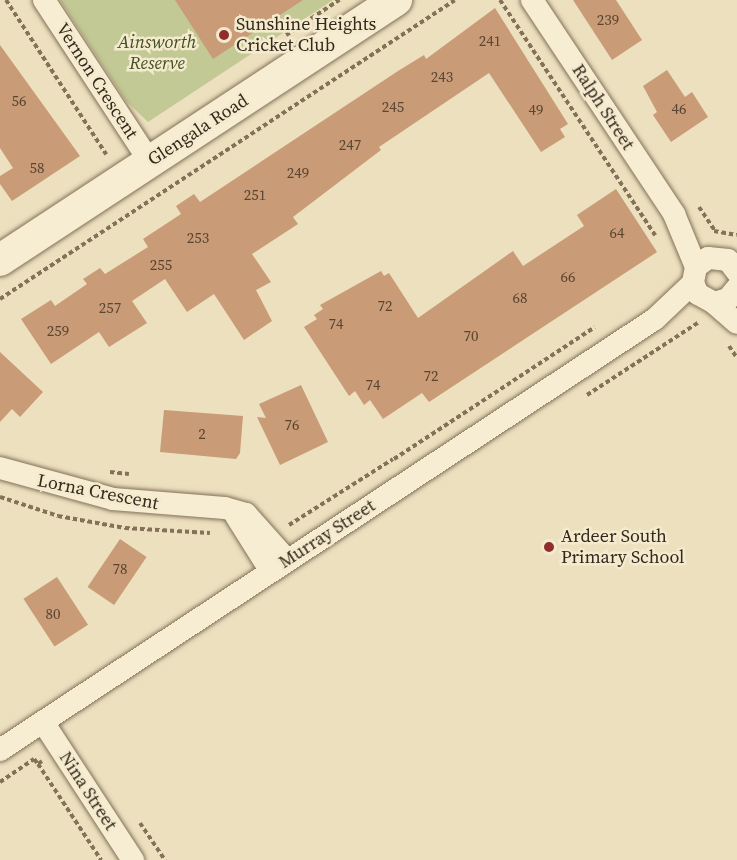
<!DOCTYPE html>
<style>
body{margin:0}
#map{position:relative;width:737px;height:860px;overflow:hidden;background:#ece0bf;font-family:"Source Serif 4",serif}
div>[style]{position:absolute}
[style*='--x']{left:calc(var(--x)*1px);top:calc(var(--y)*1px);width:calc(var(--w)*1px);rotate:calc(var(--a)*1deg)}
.green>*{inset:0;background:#c2c994}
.building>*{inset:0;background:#c99b76;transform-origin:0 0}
.path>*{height:4px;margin-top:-2px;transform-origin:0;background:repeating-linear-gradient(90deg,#847158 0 4.5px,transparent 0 7.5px)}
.roads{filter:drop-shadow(0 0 2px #847158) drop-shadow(0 0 2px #847158)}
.street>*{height:22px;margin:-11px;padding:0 11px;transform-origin:11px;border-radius:11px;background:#f7edd2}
.secondary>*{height:32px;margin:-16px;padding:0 16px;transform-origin:16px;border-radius:16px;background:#f7edd2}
.dots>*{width:16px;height:16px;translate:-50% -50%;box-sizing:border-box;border:3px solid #f4eace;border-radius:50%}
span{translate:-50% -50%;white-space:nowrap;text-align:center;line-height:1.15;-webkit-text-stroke:5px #f4eace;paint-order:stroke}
.number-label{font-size:15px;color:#594532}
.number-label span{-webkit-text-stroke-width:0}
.poi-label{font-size:18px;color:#34281c}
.left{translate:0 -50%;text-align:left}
.park-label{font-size:18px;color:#435023;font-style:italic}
.street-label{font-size:18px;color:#34281c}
</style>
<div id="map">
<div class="green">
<div style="clip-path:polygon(60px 0,333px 0,148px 122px,126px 101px)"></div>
</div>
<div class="building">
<div style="clip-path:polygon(175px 0,303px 0,213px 59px)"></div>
<div style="clip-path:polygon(573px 0,616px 0,642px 40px,612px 60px)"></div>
<div style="clip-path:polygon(495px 8px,568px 124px,560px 129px,565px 137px,541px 152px,489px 73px,379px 147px,381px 150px,293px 217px,298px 224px,252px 254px,271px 282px,256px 290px,272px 321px,244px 340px,214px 294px,187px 312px,165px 279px,132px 301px,147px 323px,109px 347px,99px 332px,51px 364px,21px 319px,51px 300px,55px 306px,87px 284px,83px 279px,100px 268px,105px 274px,148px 247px,143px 239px,181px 214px,176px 206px,194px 194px,200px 202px,398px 71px,424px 55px,426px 59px)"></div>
<div style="clip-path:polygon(0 45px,80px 156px,12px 201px,0 184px,0 176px,13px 168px,0 148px)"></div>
<div style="clip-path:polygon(667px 70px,685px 97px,692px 92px,708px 117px,671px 142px,653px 115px,657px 112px,643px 86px)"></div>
<div style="clip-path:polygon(616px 189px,657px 252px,429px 402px,422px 393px,383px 419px,370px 400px,364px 405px,355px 391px,349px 396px,304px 327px,317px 319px,314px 315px,323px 309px,320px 305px,381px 271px,384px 276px,389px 273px,418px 318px,513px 251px,523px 266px,584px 226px,577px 215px)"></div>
<div style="clip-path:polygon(0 352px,43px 392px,20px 417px,12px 409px,0 422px)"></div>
<div style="clip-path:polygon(301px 385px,328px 442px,280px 465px,257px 417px,266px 418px,259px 404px)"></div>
<div style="clip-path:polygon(164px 410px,243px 416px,240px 453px,236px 459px,160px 452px)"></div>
<div style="left:120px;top:539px;width:32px;height:58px;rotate:34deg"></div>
<div style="left:57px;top:577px;width:57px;height:40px;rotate:57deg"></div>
</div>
<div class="path">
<div style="--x:6;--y:0;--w:184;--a:57"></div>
<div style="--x:500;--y:0;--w:282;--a:56.6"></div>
<div style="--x:286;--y:35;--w:64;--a:-33.4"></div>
<div style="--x:699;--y:207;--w:29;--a:56"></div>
<div style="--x:714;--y:231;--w:23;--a:10"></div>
<div style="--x:0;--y:299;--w:544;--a:-33.31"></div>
<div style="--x:729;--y:346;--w:14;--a:56"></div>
<div style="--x:587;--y:395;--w:134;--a:-33.1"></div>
<div style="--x:394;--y:459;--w:240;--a:-33.3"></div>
<div style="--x:110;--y:472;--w:19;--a:6"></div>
<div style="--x:0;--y:497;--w:61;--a:18.1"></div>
<div style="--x:58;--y:516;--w:68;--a:10.2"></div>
<div style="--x:125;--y:528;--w:85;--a:3.4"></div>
<div style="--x:289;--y:525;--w:123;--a:-32.4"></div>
<div style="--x:42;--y:761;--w:5;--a:143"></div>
<div style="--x:38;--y:764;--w:115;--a:56.7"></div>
<div style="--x:0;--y:782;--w:41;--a:-34.1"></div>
<div style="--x:34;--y:759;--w:6;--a:51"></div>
<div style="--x:140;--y:823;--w:45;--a:56"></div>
</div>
<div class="roads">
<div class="street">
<div style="--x:44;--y:0;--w:194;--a:56.8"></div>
<div style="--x:532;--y:0;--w:257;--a:56.4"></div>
<div style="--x:674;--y:214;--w:57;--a:67.5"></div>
<div style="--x:737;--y:272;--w:15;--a:-127"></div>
<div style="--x:728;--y:260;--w:20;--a:-174"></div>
<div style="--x:708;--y:258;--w:15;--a:143"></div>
<div style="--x:696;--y:267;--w:16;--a:101"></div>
<div style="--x:693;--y:283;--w:12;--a:66"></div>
<div style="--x:698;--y:294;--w:18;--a:29"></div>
<div style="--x:714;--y:303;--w:15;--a:-16"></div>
<div style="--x:728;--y:299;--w:14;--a:-51"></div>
<div style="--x:714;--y:303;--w:30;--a:41"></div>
<div style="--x:0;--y:468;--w:117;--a:15.3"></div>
<div style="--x:113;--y:499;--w:112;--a:4.6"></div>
<div style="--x:225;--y:508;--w:22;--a:16"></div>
<div style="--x:246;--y:514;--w:62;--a:48.3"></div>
<div style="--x:236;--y:516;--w:64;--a:57.8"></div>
<div style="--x:43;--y:722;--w:165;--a:56.9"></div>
<div style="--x:0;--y:750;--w:784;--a:-33.35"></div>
<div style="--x:655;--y:319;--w:52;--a:-43.5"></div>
</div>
<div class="secondary">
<div style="--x:0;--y:260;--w:474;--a:-33.3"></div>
</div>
</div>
<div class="dots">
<div style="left:224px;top:35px;background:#912d2a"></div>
<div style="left:549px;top:547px;background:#912d2a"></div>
</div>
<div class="number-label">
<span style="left:608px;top:20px">239</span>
<span style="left:490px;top:41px">241</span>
<span style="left:442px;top:77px">243</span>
<span style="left:19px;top:101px">56</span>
<span style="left:393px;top:107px">245</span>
<span style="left:679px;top:109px">46</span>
<span style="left:536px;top:110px">49</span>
<span style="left:350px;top:145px">247</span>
<span style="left:37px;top:168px">58</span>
<span style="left:298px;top:173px">249</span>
<span style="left:255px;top:195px">251</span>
<span style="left:617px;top:233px">64</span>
<span style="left:198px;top:238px">253</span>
<span style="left:161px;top:265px">255</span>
<span style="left:568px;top:277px">66</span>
<span style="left:520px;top:298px">68</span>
<span style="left:385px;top:306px">72</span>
<span style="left:110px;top:308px">257</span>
<span style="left:336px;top:324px">74</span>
<span style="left:58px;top:331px">259</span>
<span style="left:471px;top:336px">70</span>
<span style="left:431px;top:376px">72</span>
<span style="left:373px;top:385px">74</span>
<span style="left:292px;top:425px">76</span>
<span style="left:202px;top:434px">2</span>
<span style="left:120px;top:569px">78</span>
<span style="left:53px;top:614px">80</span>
</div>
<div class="poi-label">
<span class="left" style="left:236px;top:35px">Sunshine Heights<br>Cricket Club</span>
<span class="left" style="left:561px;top:547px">Ardeer South<br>Primary School</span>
</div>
<div class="park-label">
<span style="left:157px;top:53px">Ainsworth<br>Reserve</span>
</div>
<div class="street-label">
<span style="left:97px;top:81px;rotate:57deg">Vernon Crescent</span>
<span style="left:603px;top:107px;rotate:57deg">Ralph Street</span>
<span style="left:198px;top:130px;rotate:-33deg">Glengala Road</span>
<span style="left:98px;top:492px;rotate:11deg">Lorna Crescent</span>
<span style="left:327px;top:534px;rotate:-33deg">Murray Street</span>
<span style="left:88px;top:791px;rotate:57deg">Nina Street</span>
</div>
</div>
